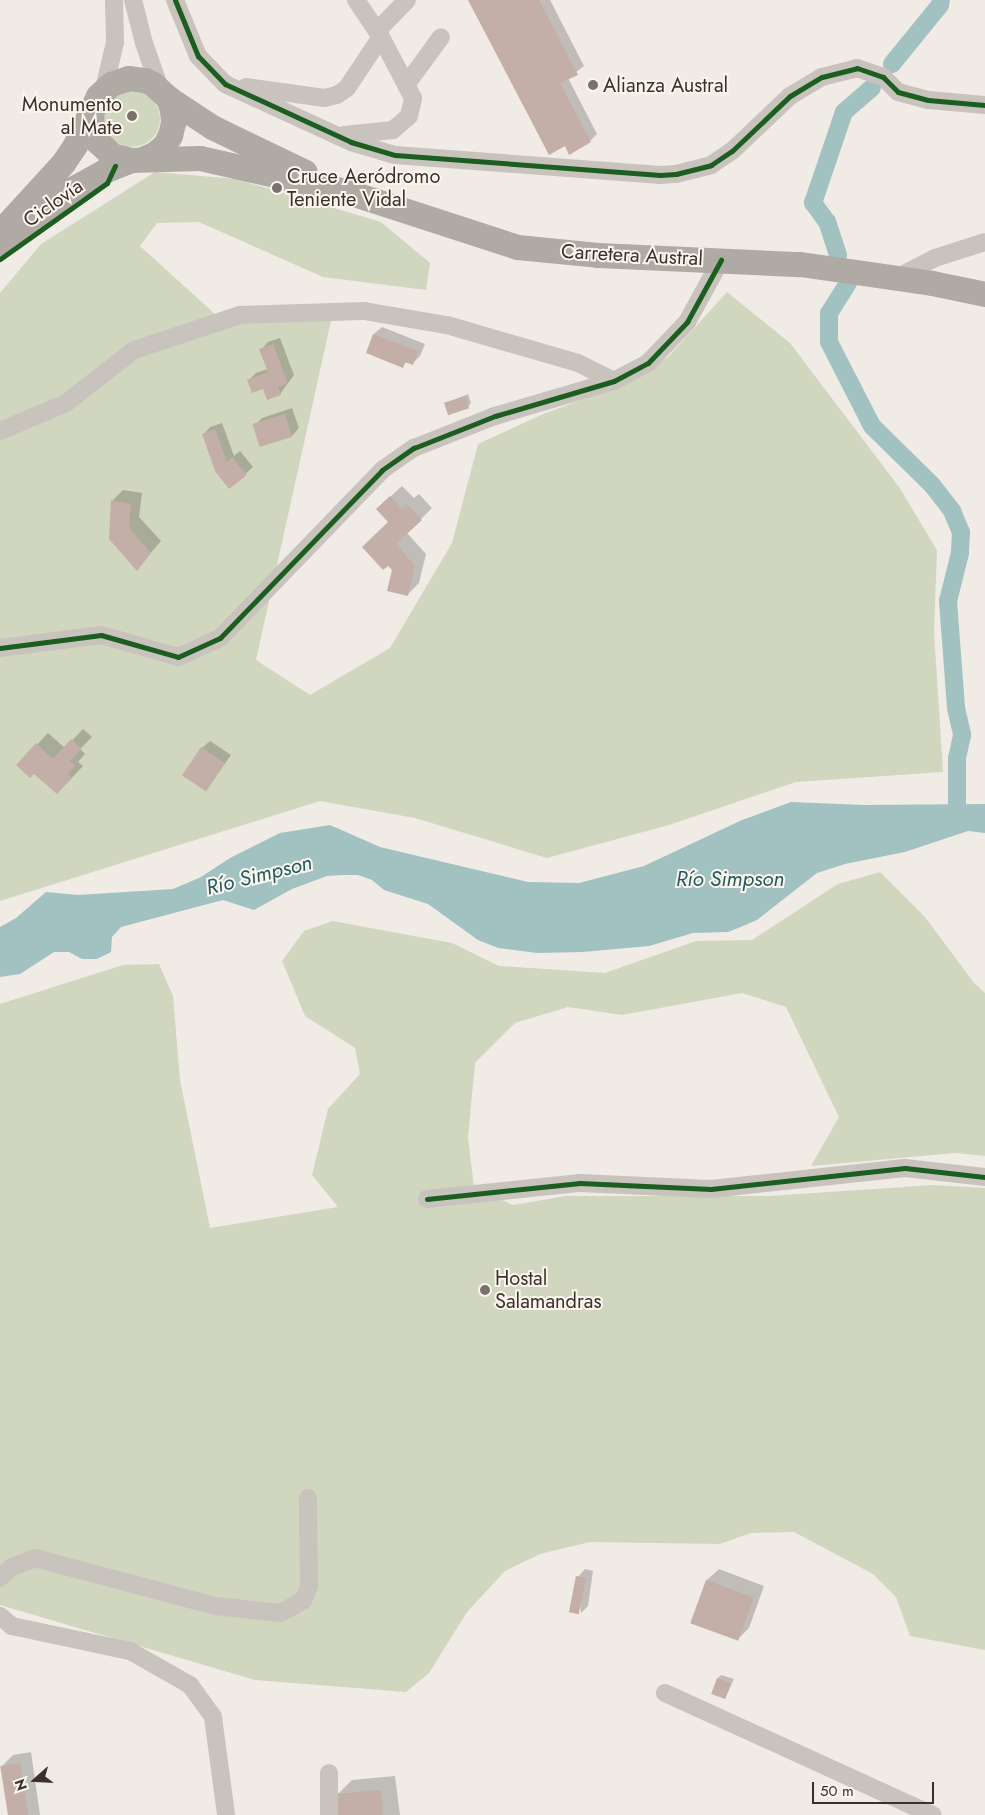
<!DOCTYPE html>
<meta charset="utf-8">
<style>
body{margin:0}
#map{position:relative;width:985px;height:1815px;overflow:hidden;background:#f0ebe5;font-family:Jost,sans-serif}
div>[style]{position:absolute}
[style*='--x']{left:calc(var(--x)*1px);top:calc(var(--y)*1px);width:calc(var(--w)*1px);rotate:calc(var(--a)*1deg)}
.green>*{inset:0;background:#d1d6bf}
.round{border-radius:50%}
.water>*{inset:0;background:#a1c2c1}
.shadow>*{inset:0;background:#0003}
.canal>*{height:18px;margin:-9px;padding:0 9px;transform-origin:9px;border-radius:9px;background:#a1c2c1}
.building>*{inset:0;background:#c3afa7;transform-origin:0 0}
.minor>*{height:18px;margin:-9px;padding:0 9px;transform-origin:9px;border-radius:9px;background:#c9c3be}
.highway>*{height:25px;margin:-12.5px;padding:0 12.5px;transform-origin:12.5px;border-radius:12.5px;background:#afaaa4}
.cycleway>*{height:5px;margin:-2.5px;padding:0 2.5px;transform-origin:2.5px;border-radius:2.5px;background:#1b5e20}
.dots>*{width:14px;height:14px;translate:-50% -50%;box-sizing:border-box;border:2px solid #fbf5ee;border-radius:50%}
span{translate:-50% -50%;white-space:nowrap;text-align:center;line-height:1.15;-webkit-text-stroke:4px #fbf5ee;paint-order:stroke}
.poi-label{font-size:20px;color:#3b302b}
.left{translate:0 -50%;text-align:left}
.right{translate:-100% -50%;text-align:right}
.street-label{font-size:20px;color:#3b302b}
.water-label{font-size:21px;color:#1f5a5e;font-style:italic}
.north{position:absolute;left:10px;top:1755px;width:50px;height:50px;-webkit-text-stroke:4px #fbf5ee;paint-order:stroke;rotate:251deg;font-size:14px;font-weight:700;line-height:20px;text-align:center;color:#3b302b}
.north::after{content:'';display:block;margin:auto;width:18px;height:22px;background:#3b302b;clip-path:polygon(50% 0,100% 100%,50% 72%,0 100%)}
.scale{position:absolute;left:812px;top:1782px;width:122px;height:22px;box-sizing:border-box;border:2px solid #3b302b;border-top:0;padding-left:6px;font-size:15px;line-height:18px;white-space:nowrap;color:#3b302b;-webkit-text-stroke:4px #fbf5ee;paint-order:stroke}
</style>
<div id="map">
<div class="green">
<div class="round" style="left:104px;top:91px;width:56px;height:56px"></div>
<div style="clip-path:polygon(155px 172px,236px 179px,381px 222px,430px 263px,426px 290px,323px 277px,199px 222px,157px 223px,140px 246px,227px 325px,333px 312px,256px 660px,310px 695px,390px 648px,452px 543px,478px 444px,541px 415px,623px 384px,668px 357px,727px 292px,790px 343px,899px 487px,937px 550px,934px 631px,943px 772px,796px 782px,669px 825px,547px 858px,415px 818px,320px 801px,0 901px,0 293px,41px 244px)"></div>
<div style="clip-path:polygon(880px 872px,925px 917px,974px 983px,985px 993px,985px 1156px,955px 1153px,811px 1166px,839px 1117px,786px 1007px,742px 993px,622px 1015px,568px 1007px,515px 1023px,475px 1063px,468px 1138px,474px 1187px,513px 1205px,566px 1196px,769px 1196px,933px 1185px,985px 1188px,985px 1650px,910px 1636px,896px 1597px,873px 1574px,794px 1532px,751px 1533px,720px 1544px,590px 1542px,540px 1554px,505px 1571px,467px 1612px,429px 1673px,406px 1692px,255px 1680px,0 1605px,0 1004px,123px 965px,159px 964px,173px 996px,180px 1080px,210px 1228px,338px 1207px,312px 1175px,328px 1109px,360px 1074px,355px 1048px,305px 1016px,282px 961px,304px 931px,333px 921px,452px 943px,499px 966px,605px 973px,696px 941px,752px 940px,838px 884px)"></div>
</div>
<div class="water">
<div style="clip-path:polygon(791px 802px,864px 805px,985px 804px,985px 833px,968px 831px,905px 852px,845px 864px,817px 873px,757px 920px,743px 926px,728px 932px,693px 933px,649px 946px,583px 952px,537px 953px,498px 948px,478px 940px,428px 904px,384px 890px,372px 880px,358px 875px,343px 875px,327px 876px,292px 889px,254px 910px,223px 900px,121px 927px,112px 937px,111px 952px,97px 959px,82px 959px,69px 952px,54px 952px,20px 974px,0 977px,0 927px,16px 918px,46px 892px,78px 895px,173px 889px,201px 877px,230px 858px,280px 833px,330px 825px,380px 847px,528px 882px,579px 883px,644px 866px,742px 820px)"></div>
</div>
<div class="shadow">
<div style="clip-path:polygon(470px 0,550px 0,584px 66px,568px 78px,597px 134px,590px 141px)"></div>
<div style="clip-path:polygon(382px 327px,425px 344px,420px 356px,413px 363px,408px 361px,402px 366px,367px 353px,374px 334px)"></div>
<div style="clip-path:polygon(280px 338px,294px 375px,280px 394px,249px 380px,256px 373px,268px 369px,261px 350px,268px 342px)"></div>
<div style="clip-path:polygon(468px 394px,471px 403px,468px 407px,446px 404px)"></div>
<div style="clip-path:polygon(292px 408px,299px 428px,292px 436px,255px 425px,262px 418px)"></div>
<div style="clip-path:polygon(222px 423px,234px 456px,240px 451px,253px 467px,230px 488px,203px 435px,210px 427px)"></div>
<div style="clip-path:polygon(402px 486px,414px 498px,419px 494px,432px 508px,407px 533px,426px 554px,419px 583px,408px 594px,394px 569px,389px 522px,377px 509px)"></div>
<div style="clip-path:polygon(123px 490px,142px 493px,139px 517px,161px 541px,137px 569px,112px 501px)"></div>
<div style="clip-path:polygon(83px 729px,92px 737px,80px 749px,85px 754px,78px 762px,83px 766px,68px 782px,18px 765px,48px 733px,65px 748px)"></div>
<div style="clip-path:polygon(210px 741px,231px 755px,206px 790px,202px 748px)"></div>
<div style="clip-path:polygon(585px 1569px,593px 1571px,588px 1606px,581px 1613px,578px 1577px)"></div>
<div style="clip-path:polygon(719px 1569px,764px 1586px,749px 1628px,738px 1639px,693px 1622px,707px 1580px)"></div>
<div style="clip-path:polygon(721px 1675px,734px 1679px,725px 1698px,718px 1678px)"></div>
<div style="clip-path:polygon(31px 1752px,40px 1815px,9px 1815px,2px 1766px,13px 1755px)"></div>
<div style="clip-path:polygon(395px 1776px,400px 1815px,339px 1815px,337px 1795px,352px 1780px)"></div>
</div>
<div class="canal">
<div style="--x:892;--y:64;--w:76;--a:-50.9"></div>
<div style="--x:940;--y:5;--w:5;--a:-79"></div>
<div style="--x:838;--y:255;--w:35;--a:-108"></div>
<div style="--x:827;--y:222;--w:24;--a:-126"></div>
<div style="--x:813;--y:203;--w:96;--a:-71.2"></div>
<div style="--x:844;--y:112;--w:37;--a:-41"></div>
<div style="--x:848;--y:283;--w:36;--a:122"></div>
<div style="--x:829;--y:313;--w:29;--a:90"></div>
<div style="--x:829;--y:342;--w:94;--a:62.9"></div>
<div style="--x:872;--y:426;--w:84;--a:44.5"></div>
<div style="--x:932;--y:485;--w:33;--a:52"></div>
<div style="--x:952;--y:511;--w:23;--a:67"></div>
<div style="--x:961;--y:532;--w:21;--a:93"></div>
<div style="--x:960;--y:553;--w:49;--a:104"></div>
<div style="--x:948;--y:601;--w:107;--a:85.7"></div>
<div style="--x:956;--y:708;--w:28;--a:77"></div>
<div style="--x:962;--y:735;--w:24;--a:102"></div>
<div style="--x:957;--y:758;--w:64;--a:90"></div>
</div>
<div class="building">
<div style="clip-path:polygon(468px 0,539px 0,578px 75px,560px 83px,591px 142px,569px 155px,565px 146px,549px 155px)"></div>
<div style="clip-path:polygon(373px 334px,418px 351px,413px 365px,405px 362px,403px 368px,366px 353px)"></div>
<div style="clip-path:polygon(273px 344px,288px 384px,278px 387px,281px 395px,267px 400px,263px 389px,252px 393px,247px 380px,268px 372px,259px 349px)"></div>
<div style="left:465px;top:396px;width:13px;height:22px;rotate:72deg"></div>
<div style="left:285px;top:414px;width:24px;height:34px;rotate:73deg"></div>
<div style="clip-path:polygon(215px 429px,227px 462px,232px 457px,247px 475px,229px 489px,215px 471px,202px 434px)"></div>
<div style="clip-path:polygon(390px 496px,402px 509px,407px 504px,422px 520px,396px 544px,415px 566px,408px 596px,387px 591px,392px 570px,388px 566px,383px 570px,362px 547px,388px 522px,376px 509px)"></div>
<div style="clip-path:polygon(111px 500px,131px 504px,129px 528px,151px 553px,137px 571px,109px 539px)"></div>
<div style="clip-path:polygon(71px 739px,81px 749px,70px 761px,75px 766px,68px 774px,72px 778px,57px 794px,34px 774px,30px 778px,16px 765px,36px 743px,53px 759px)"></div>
<div style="left:201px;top:747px;width:29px;height:34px;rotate:34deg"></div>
<div style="left:576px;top:1576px;width:10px;height:37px;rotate:11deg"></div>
<div style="left:706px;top:1580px;width:51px;height:46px;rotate:20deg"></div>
<div style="left:717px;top:1678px;width:15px;height:17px;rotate:20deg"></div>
<div style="left:20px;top:1763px;width:53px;height:20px;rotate:81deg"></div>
<div style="clip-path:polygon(381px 1790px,383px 1815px,337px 1815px,335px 1794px)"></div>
</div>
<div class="minor">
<div style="--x:133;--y:0;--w:44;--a:75.7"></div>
<div style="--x:144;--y:43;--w:49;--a:70.8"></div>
<div style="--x:175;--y:0;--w:61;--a:67.7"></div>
<div style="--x:198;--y:56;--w:39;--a:46"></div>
<div style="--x:225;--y:84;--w:139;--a:24.7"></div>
<div style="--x:351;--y:142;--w:46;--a:16.5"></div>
<div style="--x:395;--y:155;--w:266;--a:4.3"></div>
<div style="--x:660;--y:175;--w:16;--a:-4"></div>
<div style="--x:676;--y:174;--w:36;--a:-14"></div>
<div style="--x:711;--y:165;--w:25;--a:-34"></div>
<div style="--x:732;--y:151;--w:80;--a:-43.5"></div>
<div style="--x:790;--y:96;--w:37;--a:-31"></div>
<div style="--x:822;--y:77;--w:36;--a:-14"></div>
<div style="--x:857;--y:68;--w:28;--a:19"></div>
<div style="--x:883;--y:77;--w:21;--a:45"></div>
<div style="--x:898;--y:92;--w:31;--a:15"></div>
<div style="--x:928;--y:100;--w:57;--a:5"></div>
<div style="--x:377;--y:31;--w:43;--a:-45.9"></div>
<div style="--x:406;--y:85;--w:59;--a:-53.9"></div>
<div style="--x:246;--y:87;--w:79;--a:8"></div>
<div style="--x:324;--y:98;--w:13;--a:-13"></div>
<div style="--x:337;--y:95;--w:12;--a:-35"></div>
<div style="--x:347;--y:88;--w:61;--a:-56.3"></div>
<div style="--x:104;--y:89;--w:48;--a:-76.8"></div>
<div style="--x:115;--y:42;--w:42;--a:-91.4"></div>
<div style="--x:344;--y:135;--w:49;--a:-5.8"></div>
<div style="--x:393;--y:130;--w:21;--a:-41"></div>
<div style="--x:409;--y:116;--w:18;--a:-77"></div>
<div style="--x:413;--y:98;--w:69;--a:-117.7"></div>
<div style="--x:381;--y:37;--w:45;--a:-124"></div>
<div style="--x:896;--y:278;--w:44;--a:-27.1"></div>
<div style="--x:935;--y:258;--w:52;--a:-17.7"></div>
<div style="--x:0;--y:431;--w:72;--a:-23"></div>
<div style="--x:66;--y:403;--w:86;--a:-37.9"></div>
<div style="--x:134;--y:350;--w:112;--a:-18.3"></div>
<div style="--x:240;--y:315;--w:124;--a:-1.8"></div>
<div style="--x:364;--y:311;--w:84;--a:9.6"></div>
<div style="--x:447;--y:325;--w:136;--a:16.2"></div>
<div style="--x:578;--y:363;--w:40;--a:26.6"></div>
<div style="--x:0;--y:648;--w:102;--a:-7.3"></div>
<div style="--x:101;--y:635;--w:80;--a:15.9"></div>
<div style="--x:178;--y:657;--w:46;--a:-24.3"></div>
<div style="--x:220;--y:638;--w:233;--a:-46"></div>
<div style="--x:382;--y:470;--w:39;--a:-35"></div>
<div style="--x:414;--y:448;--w:87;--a:-21.6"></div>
<div style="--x:495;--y:416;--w:124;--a:-16.4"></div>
<div style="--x:614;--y:381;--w:38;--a:-28"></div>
<div style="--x:648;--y:363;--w:57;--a:-46.4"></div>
<div style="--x:687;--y:322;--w:71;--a:-61.3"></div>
<div style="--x:427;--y:1199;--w:154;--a:-6"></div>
<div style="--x:580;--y:1183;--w:131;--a:2.6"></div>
<div style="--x:711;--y:1189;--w:195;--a:-6.2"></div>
<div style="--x:905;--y:1168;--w:81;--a:6.4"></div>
<div style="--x:0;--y:1578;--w:16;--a:-43"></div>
<div style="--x:12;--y:1567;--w:25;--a:-21"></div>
<div style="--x:35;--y:1558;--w:187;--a:14.9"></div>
<div style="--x:216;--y:1606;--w:64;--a:6.2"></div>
<div style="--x:280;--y:1613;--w:26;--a:-28"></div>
<div style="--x:303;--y:1601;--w:16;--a:-68"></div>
<div style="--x:309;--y:1586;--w:88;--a:-90.7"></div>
<div style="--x:0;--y:1616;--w:16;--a:40"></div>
<div style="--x:12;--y:1626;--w:121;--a:12"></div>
<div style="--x:130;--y:1651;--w:69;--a:29.5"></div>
<div style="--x:190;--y:1685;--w:39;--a:54"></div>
<div style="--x:213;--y:1717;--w:99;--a:82.4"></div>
<div style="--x:665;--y:1693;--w:294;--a:24.5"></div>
<div style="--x:329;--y:1815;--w:42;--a:-90"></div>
</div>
<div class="highway">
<div style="--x:92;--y:111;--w:10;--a:96"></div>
<div style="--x:91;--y:121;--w:21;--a:73"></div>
<div style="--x:97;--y:141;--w:21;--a:43"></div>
<div style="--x:112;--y:155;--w:20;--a:15"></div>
<div style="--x:142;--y:159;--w:13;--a:-23"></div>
<div style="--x:154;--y:154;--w:13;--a:-39"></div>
<div style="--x:164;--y:146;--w:13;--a:-61"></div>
<div style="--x:170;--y:135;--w:12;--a:-76"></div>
<div style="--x:173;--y:123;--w:13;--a:-94"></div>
<div style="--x:172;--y:110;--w:13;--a:-108"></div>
<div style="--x:9;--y:222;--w:80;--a:-47.5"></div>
<div style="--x:63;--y:163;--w:22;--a:-56"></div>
<div style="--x:75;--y:145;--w:54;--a:-64.9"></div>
<div style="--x:98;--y:96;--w:18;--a:-43"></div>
<div style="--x:111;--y:84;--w:18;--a:-19"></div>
<div style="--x:128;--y:78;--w:17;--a:7"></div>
<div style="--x:145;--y:80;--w:9;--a:27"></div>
<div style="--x:153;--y:84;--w:21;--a:43"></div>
<div style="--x:168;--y:98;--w:53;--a:33.4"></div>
<div style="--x:212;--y:127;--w:103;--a:25.8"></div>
<div style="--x:0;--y:243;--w:90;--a:-36.9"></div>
<div style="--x:72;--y:189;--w:37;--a:-29"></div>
<div style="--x:104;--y:171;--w:29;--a:-22"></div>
<div style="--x:131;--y:160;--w:69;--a:-1.7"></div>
<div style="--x:200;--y:158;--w:149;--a:12.8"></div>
<div style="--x:345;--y:191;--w:181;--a:18"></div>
<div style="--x:517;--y:247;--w:81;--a:5.6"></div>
<div style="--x:598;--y:255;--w:202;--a:2.6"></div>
<div style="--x:800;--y:264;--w:133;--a:8.2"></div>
<div style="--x:932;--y:283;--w:54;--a:11.7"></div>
</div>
<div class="cycleway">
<div style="--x:175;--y:0;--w:61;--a:67.7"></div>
<div style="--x:198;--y:56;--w:39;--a:46"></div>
<div style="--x:225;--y:84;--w:139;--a:24.7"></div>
<div style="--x:351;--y:142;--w:46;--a:16.5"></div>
<div style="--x:395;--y:155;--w:266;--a:4.3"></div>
<div style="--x:660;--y:175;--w:16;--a:-4"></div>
<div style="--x:676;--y:174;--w:36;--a:-14"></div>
<div style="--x:711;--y:165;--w:25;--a:-34"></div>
<div style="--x:732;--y:151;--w:80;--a:-43.5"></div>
<div style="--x:790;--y:96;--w:37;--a:-31"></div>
<div style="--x:822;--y:77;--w:36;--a:-14"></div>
<div style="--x:857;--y:68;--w:28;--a:19"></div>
<div style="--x:883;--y:77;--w:21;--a:45"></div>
<div style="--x:898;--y:92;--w:31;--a:15"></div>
<div style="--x:928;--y:100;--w:57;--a:5"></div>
<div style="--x:0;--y:259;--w:131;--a:-35.4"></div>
<div style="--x:107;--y:183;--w:19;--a:-65"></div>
<div style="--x:0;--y:648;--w:102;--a:-7.3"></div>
<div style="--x:101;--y:635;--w:80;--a:15.9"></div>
<div style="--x:178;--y:657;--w:46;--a:-24.3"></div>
<div style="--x:220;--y:638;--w:233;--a:-46"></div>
<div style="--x:382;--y:470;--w:39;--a:-35"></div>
<div style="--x:414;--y:448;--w:87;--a:-21.6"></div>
<div style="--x:495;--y:416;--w:124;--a:-16.4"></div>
<div style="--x:614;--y:381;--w:38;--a:-28"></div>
<div style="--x:648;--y:363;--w:57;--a:-46.4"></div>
<div style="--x:687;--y:322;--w:71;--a:-61.3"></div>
<div style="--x:427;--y:1199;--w:154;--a:-6"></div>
<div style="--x:580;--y:1183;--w:131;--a:2.6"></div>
<div style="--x:711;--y:1189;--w:195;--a:-6.2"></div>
<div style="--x:905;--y:1168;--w:81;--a:6.4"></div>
</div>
<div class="dots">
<div style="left:593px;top:85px;background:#7a716c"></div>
<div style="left:132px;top:116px;background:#7a716c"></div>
<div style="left:277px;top:188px;background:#7a716c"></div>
<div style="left:485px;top:1290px;background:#7a716c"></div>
</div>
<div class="poi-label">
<span class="left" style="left:603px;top:85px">Alianza Austral</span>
<span class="right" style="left:122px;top:116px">Monumento<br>al Mate</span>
<span class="left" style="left:287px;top:188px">Cruce Aeródromo<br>Teniente Vidal</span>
<span class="left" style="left:495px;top:1290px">Hostal<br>Salamandras</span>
</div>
<div class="street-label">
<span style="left:53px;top:203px;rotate:-35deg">Ciclovía</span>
<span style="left:632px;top:255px;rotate:3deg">Carretera Austral</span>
</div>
<div class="water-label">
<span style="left:259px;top:875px;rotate:-14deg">Río Simpson</span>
<span style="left:730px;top:879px">Río Simpson</span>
</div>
<div class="north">N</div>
<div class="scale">50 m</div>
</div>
